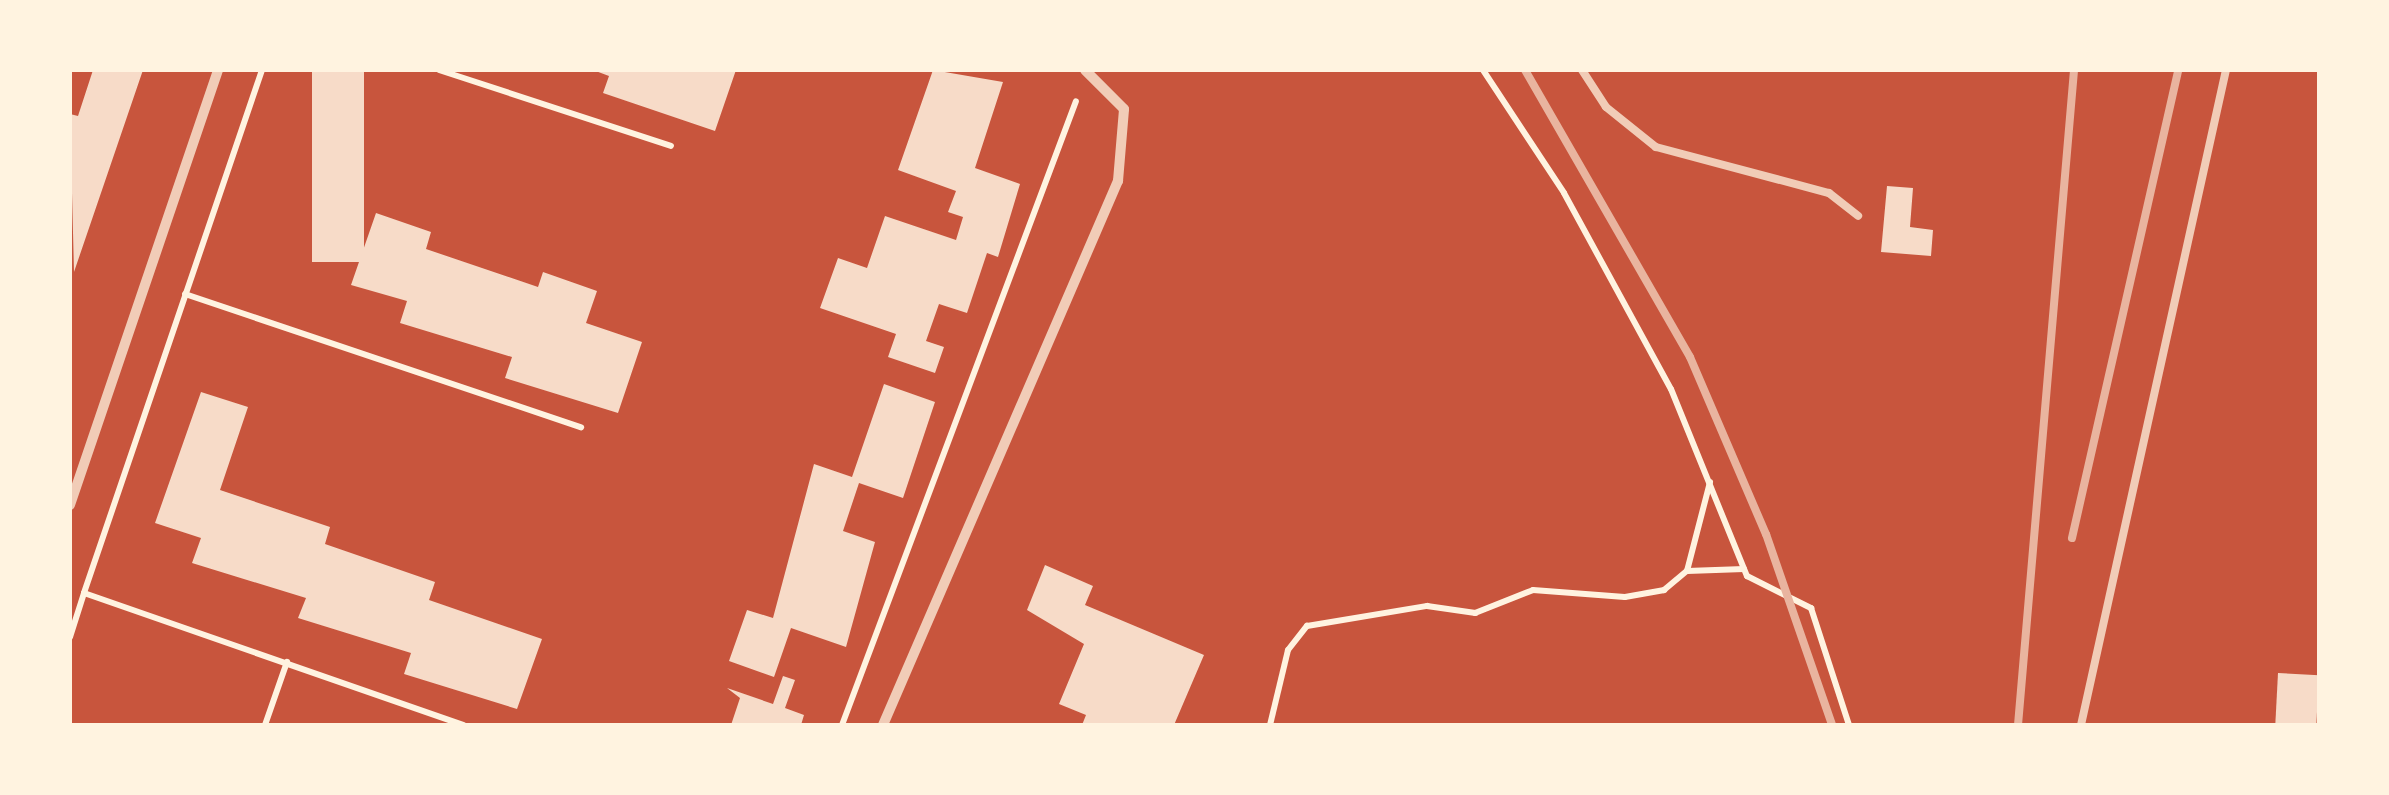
<!DOCTYPE html>
<style>
body{margin:0}
#map{position:relative;width:2389px;height:795px;overflow:hidden;background:#c8553d;font-family:Ubuntu,sans-serif}
div>[style]{position:absolute}
[style*='--x']{left:calc(var(--x)*1px);top:calc(var(--y)*1px);width:calc(var(--w)*1px);rotate:calc(var(--a)*1deg)}
.building>*{inset:0;background:#f7dbc8;transform-origin:0 0}
.path>*{height:6px;margin:-3px;padding:0 3px;transform-origin:3px;border-radius:3px;background:#fff3e0}
.service>*{height:8px;margin:-4px;padding:0 4px;transform-origin:4px;border-radius:4px;background:#f1ccb7}
.minor>*{height:10px;margin:-5px;padding:0 5px;transform-origin:5px;border-radius:5px;background:#f1ccb7}
.rail>*{height:8px;margin:-4px;padding:0 4px;transform-origin:4px;border-radius:4px;background:#e9b49f}
span{translate:-50% -50%;white-space:nowrap;text-align:center;line-height:1.15;-webkit-text-stroke:8px #fff3e0;paint-order:stroke}
.frame{position:absolute;inset:0;border:72px solid #fff3e0;pointer-events:none}
</style>
<div id="map">
<div class="building">
<div style="clip-path:polygon(93px 70px,143px 70px,74px 272px,70px 114px,78px 116px)"></div>
<div style="left:312px;top:70px;width:52px;height:192px"></div>
<div style="clip-path:polygon(593px 70px,736px 70px,715px 131px,603px 93px,609px 76px)"></div>
<div style="clip-path:polygon(933px 70px,1003px 82px,975px 168px,1020px 184px,998px 257px,987px 253px,967px 313px,939px 304px,926px 341px,944px 347px,935px 373px,888px 357px,896px 334px,820px 308px,838px 258px,867px 268px,885px 216px,956px 240px,963px 217px,948px 212px,956px 191px,898px 170px)"></div>
<div style="clip-path:polygon(1887px 186px,1913px 188px,1910px 227px,1933px 230px,1931px 256px,1881px 252px)"></div>
<div style="clip-path:polygon(376px 213px,431px 232px,426px 249px,538px 287px,543px 272px,597px 291px,586px 323px,642px 342px,618px 413px,505px 378px,512px 357px,400px 323px,407px 301px,351px 285px)"></div>
<div style="clip-path:polygon(884px 384px,935px 402px,903px 498px,859px 483px,843px 531px,875px 542px,846px 647px,791px 628px,774px 677px,729px 661px,747px 610px,773px 618px,814px 464px,852px 477px)"></div>
<div style="clip-path:polygon(201px 392px,248px 407px,220px 490px,330px 527px,325px 544px,435px 582px,429px 600px,542px 639px,517px 709px,404px 674px,411px 653px,298px 618px,306px 598px,192px 563px,201px 538px,155px 523px)"></div>
<div style="clip-path:polygon(1045px 565px,1093px 586px,1085px 605px,1204px 655px,1174px 725px,1082px 725px,1086px 715px,1059px 704px,1084px 644px,1027px 610px)"></div>
<div style="left:2278px;top:673px;width:41px;height:52px;rotate:3deg"></div>
<div style="clip-path:polygon(783px 676px,795px 680px,785px 708px,804px 715px,801px 725px,731px 725px,740px 698px,727px 688px,773px 704px)"></div>
</div>
<div class="path">
<div style="--x:262;--y:70;--w:552;--a:108.8"></div>
<div style="--x:84;--y:593;--w:402;--a:19.2"></div>
<div style="--x:439;--y:70;--w:244;--a:18.1"></div>
<div style="--x:1483;--y:70;--w:147;--a:56.6"></div>
<div style="--x:1564;--y:193;--w:223;--a:61.4"></div>
<div style="--x:1671;--y:389;--w:202;--a:67.9"></div>
<div style="--x:1747;--y:576;--w:72;--a:26.6"></div>
<div style="--x:1811;--y:608;--w:123;--a:72"></div>
<div style="--x:185;--y:294;--w:418;--a:18.6"></div>
<div style="--x:1687;--y:571;--w:57;--a:-2"></div>
<div style="--x:70;--y:637;--w:46;--a:-72.3"></div>
<div style="--x:265;--y:725;--w:67;--a:-70.8"></div>
<div style="--x:842;--y:725;--w:666;--a:-69.44"></div>
<div style="--x:1270;--y:725;--w:77;--a:-76.5"></div>
<div style="--x:1288;--y:650;--w:31;--a:-52"></div>
<div style="--x:1307;--y:626;--w:122;--a:-9.5"></div>
<div style="--x:1427;--y:606;--w:49;--a:8.3"></div>
<div style="--x:1475;--y:613;--w:62;--a:-21.6"></div>
<div style="--x:1533;--y:590;--w:92;--a:4.4"></div>
<div style="--x:1625;--y:597;--w:40;--a:-10"></div>
<div style="--x:1664;--y:590;--w:30;--a:-40"></div>
<div style="--x:1687;--y:571;--w:92;--a:-75.5"></div>
</div>
<div class="service">
<div style="--x:1582;--y:70;--w:44;--a:57"></div>
<div style="--x:1606;--y:107;--w:64;--a:38.7"></div>
<div style="--x:1656;--y:147;--w:179;--a:14.9"></div>
<div style="--x:1829;--y:193;--w:37;--a:38"></div>
<div style="--x:2081;--y:725;--w:671;--a:-77.52"></div>
</div>
<div class="minor">
<div style="--x:70;--y:505;--w:459;--a:-71.2"></div>
<div style="--x:883;--y:725;--w:593;--a:-66.64"></div>
<div style="--x:1118;--y:181;--w:72;--a:-85.2"></div>
<div style="--x:1124;--y:109;--w:55;--a:-135"></div>
</div>
<div class="rail">
<div style="--x:1525;--y:70;--w:331;--a:60.1"></div>
<div style="--x:1690;--y:357;--w:193;--a:66.8"></div>
<div style="--x:1766;--y:534;--w:202;--a:70.9"></div>
<div style="--x:2072;--y:538;--w:480;--a:-77.2"></div>
<div style="--x:2018;--y:725;--w:657;--a:-85.11"></div>
</div>
<div class="frame"></div>
</div>
